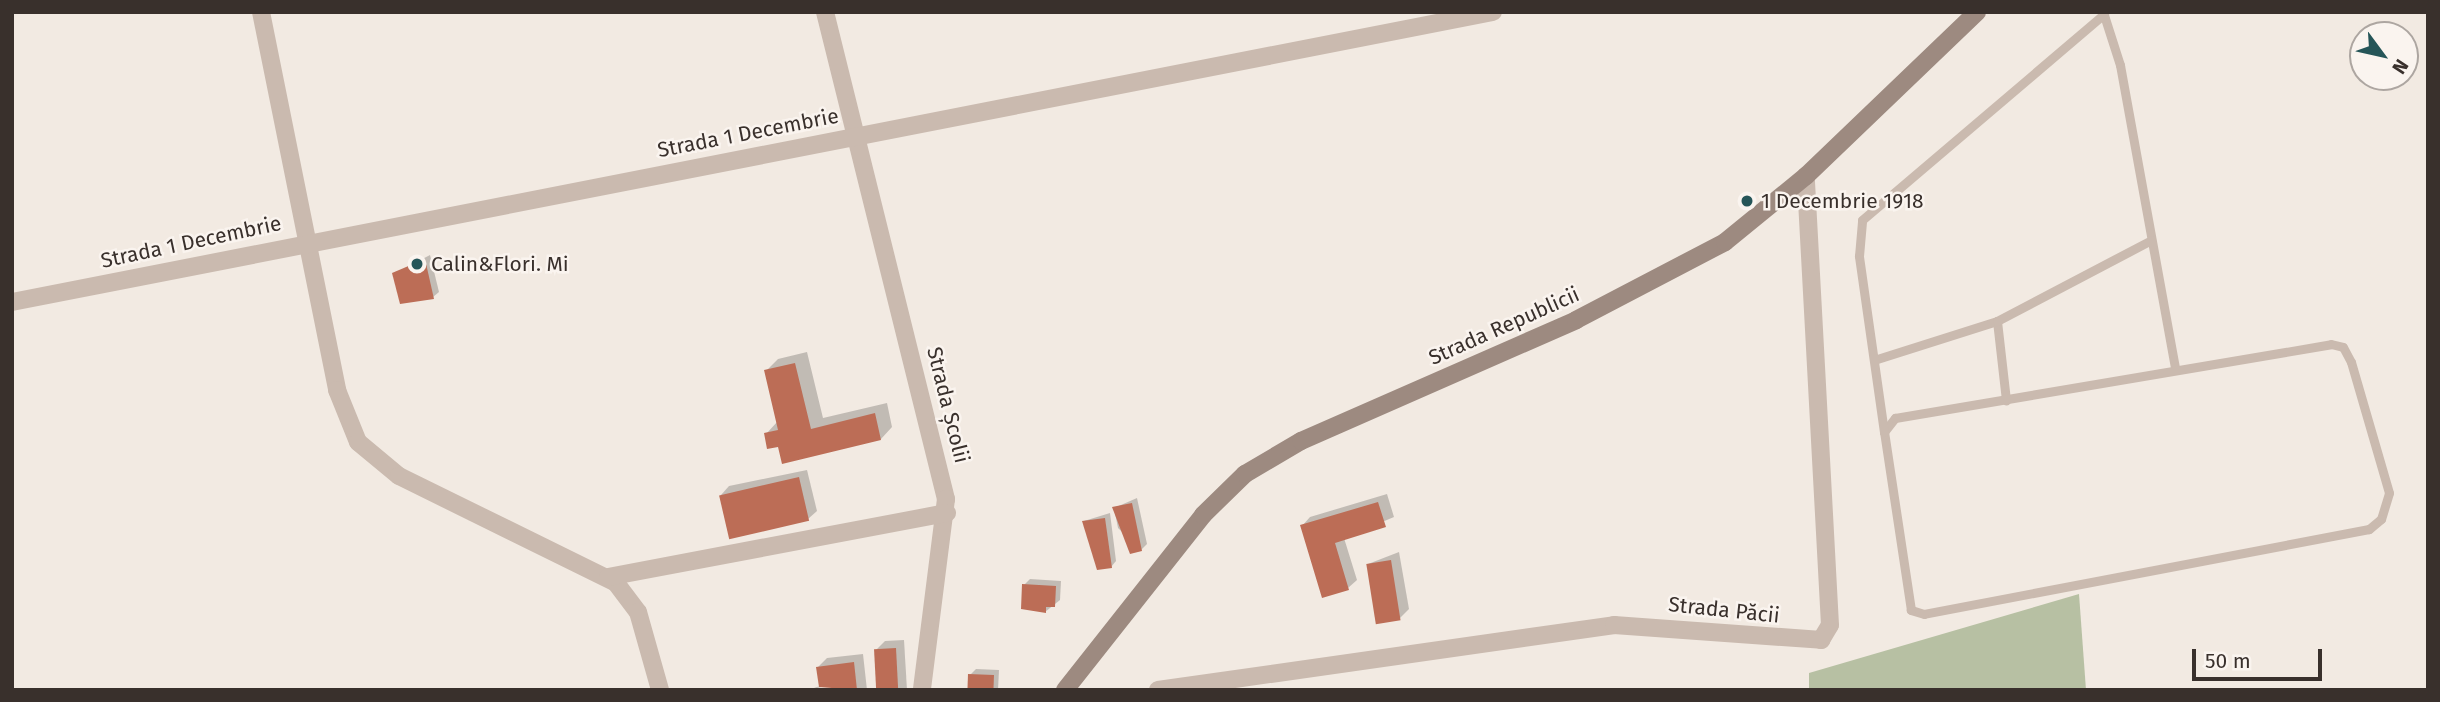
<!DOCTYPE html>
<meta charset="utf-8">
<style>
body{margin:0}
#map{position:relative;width:2440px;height:702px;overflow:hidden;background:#f2eae2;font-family:"Fira Sans",sans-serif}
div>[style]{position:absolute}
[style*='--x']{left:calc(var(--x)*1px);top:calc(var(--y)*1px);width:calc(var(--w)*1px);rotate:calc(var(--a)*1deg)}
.green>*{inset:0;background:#b7c0a3}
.shadow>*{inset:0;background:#0003}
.building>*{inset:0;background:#bc6d56;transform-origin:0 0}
.lane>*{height:9px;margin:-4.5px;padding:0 4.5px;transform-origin:4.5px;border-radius:4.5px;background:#cabaaf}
.street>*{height:18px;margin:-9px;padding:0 9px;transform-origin:9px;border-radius:9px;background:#cabaaf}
.secondary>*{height:18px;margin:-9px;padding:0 9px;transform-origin:9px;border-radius:9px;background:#9d8a80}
.dots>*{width:19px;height:19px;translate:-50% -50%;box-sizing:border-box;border:4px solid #faf4ef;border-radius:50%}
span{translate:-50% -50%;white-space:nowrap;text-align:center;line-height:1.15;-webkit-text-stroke:5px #faf4ef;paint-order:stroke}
.street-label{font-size:21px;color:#39302c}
.poi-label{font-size:21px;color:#39302c}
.left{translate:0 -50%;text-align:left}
.frame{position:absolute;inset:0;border:14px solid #39302c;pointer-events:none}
.north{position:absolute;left:2349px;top:21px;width:70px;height:70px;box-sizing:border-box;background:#faf4ef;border:2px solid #ada6a1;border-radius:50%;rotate:123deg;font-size:19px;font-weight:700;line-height:28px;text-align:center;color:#39302c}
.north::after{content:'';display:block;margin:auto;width:24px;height:32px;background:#255558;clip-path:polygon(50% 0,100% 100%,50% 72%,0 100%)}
.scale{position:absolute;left:2192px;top:649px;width:130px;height:32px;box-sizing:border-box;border:4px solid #39302c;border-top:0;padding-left:9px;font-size:21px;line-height:24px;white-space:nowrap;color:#39302c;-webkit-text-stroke:5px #faf4ef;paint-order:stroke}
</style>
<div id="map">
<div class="green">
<div style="clip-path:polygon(2079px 594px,2086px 690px,1809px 690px,1809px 673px)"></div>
</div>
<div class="shadow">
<div style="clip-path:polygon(430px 255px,439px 292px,433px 297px,394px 274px)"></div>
<div style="clip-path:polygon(807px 352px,823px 418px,887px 403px,892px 427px,881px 439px,779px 445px,766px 434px,778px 421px,766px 371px,778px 359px)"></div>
<div style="clip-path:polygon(807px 470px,817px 511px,808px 519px,721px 495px,729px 486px)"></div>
<div style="clip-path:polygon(1387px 494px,1394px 517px,1344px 538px,1357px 580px,1348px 588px,1302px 526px,1310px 517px)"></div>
<div style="clip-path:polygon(1137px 498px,1147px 544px,1141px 550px,1118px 528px,1114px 508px)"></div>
<div style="clip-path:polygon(1110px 513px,1116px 561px,1111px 567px,1084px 521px)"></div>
<div style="clip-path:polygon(1399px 552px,1409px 609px,1400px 618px,1368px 564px)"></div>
<div style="clip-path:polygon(1030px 579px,1061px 581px,1060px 600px,1045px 612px,1024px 585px)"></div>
<div style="clip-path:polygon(904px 640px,907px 690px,878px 690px,876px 650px,885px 641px)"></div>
<div style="clip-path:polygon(863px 654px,867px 690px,840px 690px,839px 683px,808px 690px,820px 686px,818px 667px,827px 658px)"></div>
<div style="clip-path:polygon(976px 669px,999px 670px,998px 690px,974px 690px,970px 675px)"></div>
</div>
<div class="building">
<div style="clip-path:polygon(425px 259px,434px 299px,400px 304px,392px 273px)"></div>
<div style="clip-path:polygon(795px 363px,811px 429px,875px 413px,881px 440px,782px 464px,778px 447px,767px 449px,764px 433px,778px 430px,764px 370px)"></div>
<div style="left:799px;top:477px;width:45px;height:82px;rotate:77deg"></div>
<div style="clip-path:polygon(1378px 502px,1386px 527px,1335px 543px,1349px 590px,1322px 598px,1300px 525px)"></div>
<div style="clip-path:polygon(1132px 503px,1142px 551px,1130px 554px,1112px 507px)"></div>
<div style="clip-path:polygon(1105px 518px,1112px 568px,1097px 570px,1082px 521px)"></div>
<div style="left:1391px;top:560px;width:61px;height:25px;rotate:81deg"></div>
<div style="clip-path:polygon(1022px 584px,1056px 586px,1055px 607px,1046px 607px,1046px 613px,1021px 609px)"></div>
<div style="left:896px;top:648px;width:42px;height:22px;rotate:87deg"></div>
<div style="clip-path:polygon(854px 662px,857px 690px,819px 687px,816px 667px)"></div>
<div style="left:968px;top:674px;width:26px;height:15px;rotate:2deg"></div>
</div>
<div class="lane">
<div style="--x:2103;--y:12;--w:56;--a:72.2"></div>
<div style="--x:2120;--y:65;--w:308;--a:79.7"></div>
<div style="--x:1997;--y:321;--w:80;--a:83.5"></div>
<div style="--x:1874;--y:360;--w:129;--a:-17.6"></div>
<div style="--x:1997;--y:321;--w:174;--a:-27.7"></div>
<div style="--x:1884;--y:432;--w:18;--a:-52"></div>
<div style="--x:1895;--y:418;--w:442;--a:-9.6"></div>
<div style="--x:2331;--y:344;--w:12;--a:14"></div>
<div style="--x:2343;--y:347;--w:17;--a:62"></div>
<div style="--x:2351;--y:362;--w:136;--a:73.8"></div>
<div style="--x:2389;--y:493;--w:27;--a:107"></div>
<div style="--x:2381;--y:519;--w:16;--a:140"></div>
<div style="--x:2369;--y:529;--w:453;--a:169.2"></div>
<div style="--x:1924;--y:614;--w:14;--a:-163"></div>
<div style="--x:1911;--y:610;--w:180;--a:-98.6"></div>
<div style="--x:1884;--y:432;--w:178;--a:-98.1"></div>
<div style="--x:1859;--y:256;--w:36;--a:-85"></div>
<div style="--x:1862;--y:220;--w:318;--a:-40.4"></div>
</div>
<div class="street">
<div style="--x:261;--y:12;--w:386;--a:78.6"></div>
<div style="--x:337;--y:390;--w:56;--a:68"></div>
<div style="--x:358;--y:442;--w:53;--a:39.7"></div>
<div style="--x:399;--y:476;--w:242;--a:26.2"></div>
<div style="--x:616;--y:583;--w:36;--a:53"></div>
<div style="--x:638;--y:612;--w:81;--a:74.2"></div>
<div style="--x:825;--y:12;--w:502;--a:76.05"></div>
<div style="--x:946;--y:499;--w:193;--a:97.2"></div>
<div style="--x:12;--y:302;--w:1509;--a:-11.08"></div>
<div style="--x:608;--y:577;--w:345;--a:-10.7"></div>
<div style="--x:1158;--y:690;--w:461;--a:-8.1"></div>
<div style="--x:1614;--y:625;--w:208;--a:4.1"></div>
<div style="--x:1821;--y:640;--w:17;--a:-59"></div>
<div style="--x:1830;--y:625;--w:450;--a:-93.1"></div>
</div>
<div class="secondary">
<div style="--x:1065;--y:690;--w:223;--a:-51.7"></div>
<div style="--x:1203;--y:515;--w:59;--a:-44.3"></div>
<div style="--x:1245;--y:474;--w:65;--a:-30.5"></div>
<div style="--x:1301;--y:441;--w:300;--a:-23.7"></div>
<div style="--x:1576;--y:320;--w:168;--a:-27.6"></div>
<div style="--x:1725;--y:242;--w:104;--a:-39.2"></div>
<div style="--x:1806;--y:176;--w:237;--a:-43.8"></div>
</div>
<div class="dots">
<div style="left:1747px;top:201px;background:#255558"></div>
<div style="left:417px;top:264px;background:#255558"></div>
</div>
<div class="street-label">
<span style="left:748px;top:133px;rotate:-11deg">Strada 1 Decembrie</span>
<span style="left:191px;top:242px;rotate:-12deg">Strada 1 Decembrie</span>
<span style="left:1504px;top:326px;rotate:-24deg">Strada Republicii</span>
<span style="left:948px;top:405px;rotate:76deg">Strada Școlii</span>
<span style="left:1724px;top:610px;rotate:6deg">Strada Păcii</span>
</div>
<div class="poi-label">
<span class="left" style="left:1761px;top:201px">1 Decembrie 1918</span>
<span class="left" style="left:431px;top:264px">Calin&amp;Flori. Mi</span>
</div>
<div class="frame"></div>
<div class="north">N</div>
<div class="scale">50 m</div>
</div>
